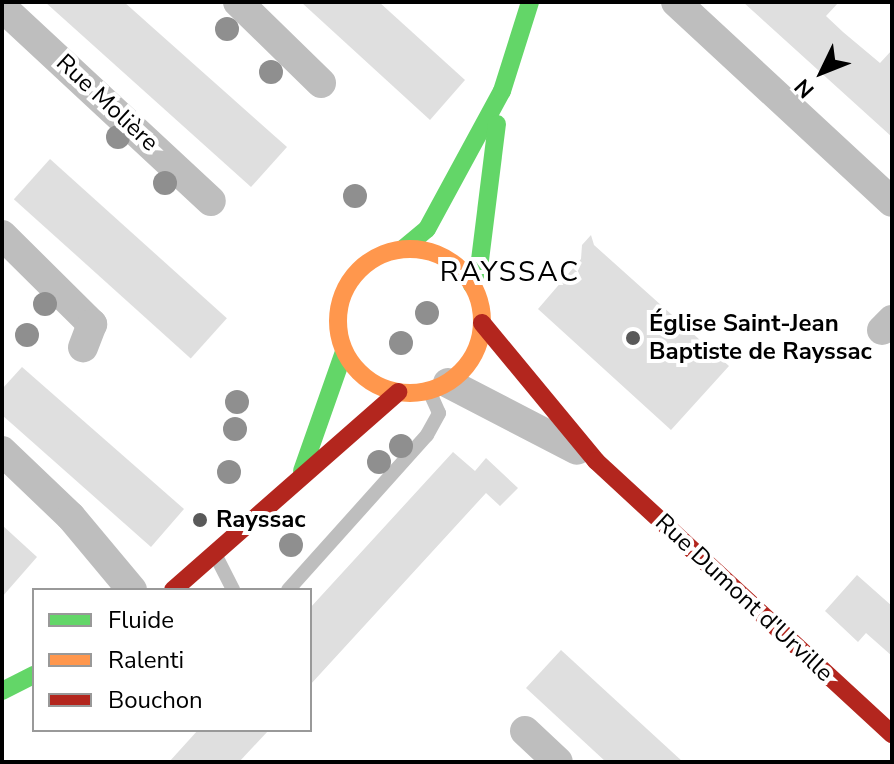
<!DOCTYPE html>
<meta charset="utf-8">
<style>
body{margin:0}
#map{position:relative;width:894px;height:764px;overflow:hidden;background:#fff;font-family:"Nunito Sans",sans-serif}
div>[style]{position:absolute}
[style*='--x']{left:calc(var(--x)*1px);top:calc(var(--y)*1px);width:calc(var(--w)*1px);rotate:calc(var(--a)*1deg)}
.building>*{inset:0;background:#dfdfdf;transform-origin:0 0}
.lane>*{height:14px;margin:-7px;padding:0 7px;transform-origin:7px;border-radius:7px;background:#bebebe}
.street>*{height:30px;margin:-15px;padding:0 15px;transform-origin:15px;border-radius:15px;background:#bebebe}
.fast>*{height:18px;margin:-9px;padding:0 9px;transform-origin:9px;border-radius:9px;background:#63d668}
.slow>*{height:18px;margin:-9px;padding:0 9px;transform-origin:9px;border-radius:9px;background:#ff974d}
.slow>.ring{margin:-9px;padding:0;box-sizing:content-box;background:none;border:18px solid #ff974d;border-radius:50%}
.jam>*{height:18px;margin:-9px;padding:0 9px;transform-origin:9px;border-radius:9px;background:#b3261e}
.trees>*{width:24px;height:24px;margin:-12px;border-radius:50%;background:#8f8f8f}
.dots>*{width:22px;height:22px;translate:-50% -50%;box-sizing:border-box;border:4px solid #fff;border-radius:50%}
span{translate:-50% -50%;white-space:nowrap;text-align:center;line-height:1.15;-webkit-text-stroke:8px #fff;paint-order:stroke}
.street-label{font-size:24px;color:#000}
.poi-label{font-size:24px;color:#000;font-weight:700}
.left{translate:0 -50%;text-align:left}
.quarter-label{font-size:28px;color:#000;letter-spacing:2px}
.frame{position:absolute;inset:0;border:4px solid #000;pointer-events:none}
.legend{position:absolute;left:32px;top:588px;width:280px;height:144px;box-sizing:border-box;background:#fff;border:2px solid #999;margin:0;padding:10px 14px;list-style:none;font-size:24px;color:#000}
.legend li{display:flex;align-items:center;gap:16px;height:40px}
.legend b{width:40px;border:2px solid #999}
.north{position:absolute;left:782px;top:32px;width:80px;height:80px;-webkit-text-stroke:6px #fff;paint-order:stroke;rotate:227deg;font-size:22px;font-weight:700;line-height:32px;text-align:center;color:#000}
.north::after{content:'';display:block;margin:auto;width:28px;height:36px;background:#000;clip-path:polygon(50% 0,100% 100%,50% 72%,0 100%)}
</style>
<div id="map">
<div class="building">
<div style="clip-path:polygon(45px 2px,124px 2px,287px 147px,251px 187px)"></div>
<div style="clip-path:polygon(301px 2px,379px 2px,465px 80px,430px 120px)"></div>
<div style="clip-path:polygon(743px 2px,839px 2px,826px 16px,843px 32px,880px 63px,892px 50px,892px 137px)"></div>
<div style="left:50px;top:159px;width:238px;height:54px;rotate:42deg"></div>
<div style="clip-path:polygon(591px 235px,594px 245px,729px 366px,671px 430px,538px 309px,581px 259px,582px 245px)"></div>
<div style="clip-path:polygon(22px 367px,184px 509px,151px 547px,2px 415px,2px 389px)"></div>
<div style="clip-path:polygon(453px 452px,475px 471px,486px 458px,518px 488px,500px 506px,486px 493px,310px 685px,310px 608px)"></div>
<div style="clip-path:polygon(2px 525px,37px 557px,2px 597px)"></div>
<div style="clip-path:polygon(857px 575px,892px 606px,892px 656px,866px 633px,858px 642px,825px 611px)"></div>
<div style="clip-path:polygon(561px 650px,683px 762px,606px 762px,526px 688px)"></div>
<div style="clip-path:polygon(198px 730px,269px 730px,239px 762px,169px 762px)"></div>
</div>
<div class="lane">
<div style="--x:217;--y:558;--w:36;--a:63"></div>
<div style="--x:288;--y:590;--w:208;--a:-48.1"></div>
<div style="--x:427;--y:435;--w:25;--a:-61"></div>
<div style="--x:439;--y:413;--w:24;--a:-114"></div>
</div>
<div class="street">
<div style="--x:238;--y:2;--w:116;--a:44.3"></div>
<div style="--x:676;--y:2;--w:294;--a:42.8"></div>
<div style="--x:2;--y:7;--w:285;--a:42.9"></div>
<div style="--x:2;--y:235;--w:127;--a:44.7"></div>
<div style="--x:92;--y:324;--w:25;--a:111"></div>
<div style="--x:882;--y:330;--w:14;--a:-45"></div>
<div style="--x:448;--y:383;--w:145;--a:27.4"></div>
<div style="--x:2;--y:451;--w:95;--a:43.7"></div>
<div style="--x:71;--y:517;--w:95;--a:50.1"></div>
<div style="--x:525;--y:731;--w:45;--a:43.2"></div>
</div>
<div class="fast">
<div style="--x:403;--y:249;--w:31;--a:-40"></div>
<div style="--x:427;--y:229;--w:157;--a:-61.5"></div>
<div style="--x:502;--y:91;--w:93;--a:-72.5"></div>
<div style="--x:472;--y:285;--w:26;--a:-72"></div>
<div style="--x:480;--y:260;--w:137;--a:-82.9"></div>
<div style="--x:302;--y:471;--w:126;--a:-70.6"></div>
<div style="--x:2;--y:691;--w:36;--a:-27"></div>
</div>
<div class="slow">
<div class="ring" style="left:338px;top:249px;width:126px;height:126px"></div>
</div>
<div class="jam">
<div style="--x:482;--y:323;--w:179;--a:50.4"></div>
<div style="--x:596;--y:461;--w:403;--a:42.7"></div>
<div style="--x:173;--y:590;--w:300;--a:-41.3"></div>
</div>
<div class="trees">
<div style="left:227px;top:29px"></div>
<div style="left:271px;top:72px"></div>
<div style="left:118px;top:137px"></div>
<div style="left:165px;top:183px"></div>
<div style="left:355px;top:196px"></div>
<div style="left:45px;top:304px"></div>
<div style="left:427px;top:313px"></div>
<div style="left:27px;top:335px"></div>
<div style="left:401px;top:343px"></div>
<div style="left:237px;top:402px"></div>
<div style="left:235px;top:429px"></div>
<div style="left:401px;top:446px"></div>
<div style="left:379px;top:462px"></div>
<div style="left:229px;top:472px"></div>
<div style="left:291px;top:545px"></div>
</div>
<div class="dots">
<div style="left:633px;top:338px;background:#595959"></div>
<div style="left:200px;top:520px;background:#595959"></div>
</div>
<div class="street-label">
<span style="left:107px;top:103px;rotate:43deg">Rue Molière</span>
<span style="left:744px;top:598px;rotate:43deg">Rue Dumont d'Urville</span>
</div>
<div class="poi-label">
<span class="left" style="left:649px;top:338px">Église Saint-Jean<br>Baptiste de Rayssac</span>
<span class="left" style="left:216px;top:520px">Rayssac</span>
</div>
<div class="quarter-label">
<span style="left:510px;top:272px">RAYSSAC</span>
</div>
<div class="frame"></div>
<ul class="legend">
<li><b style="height:10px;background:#63d668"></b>Fluide</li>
<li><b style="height:10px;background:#ff974d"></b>Ralenti</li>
<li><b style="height:10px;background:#b3261e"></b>Bouchon</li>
</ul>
<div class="north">N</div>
</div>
